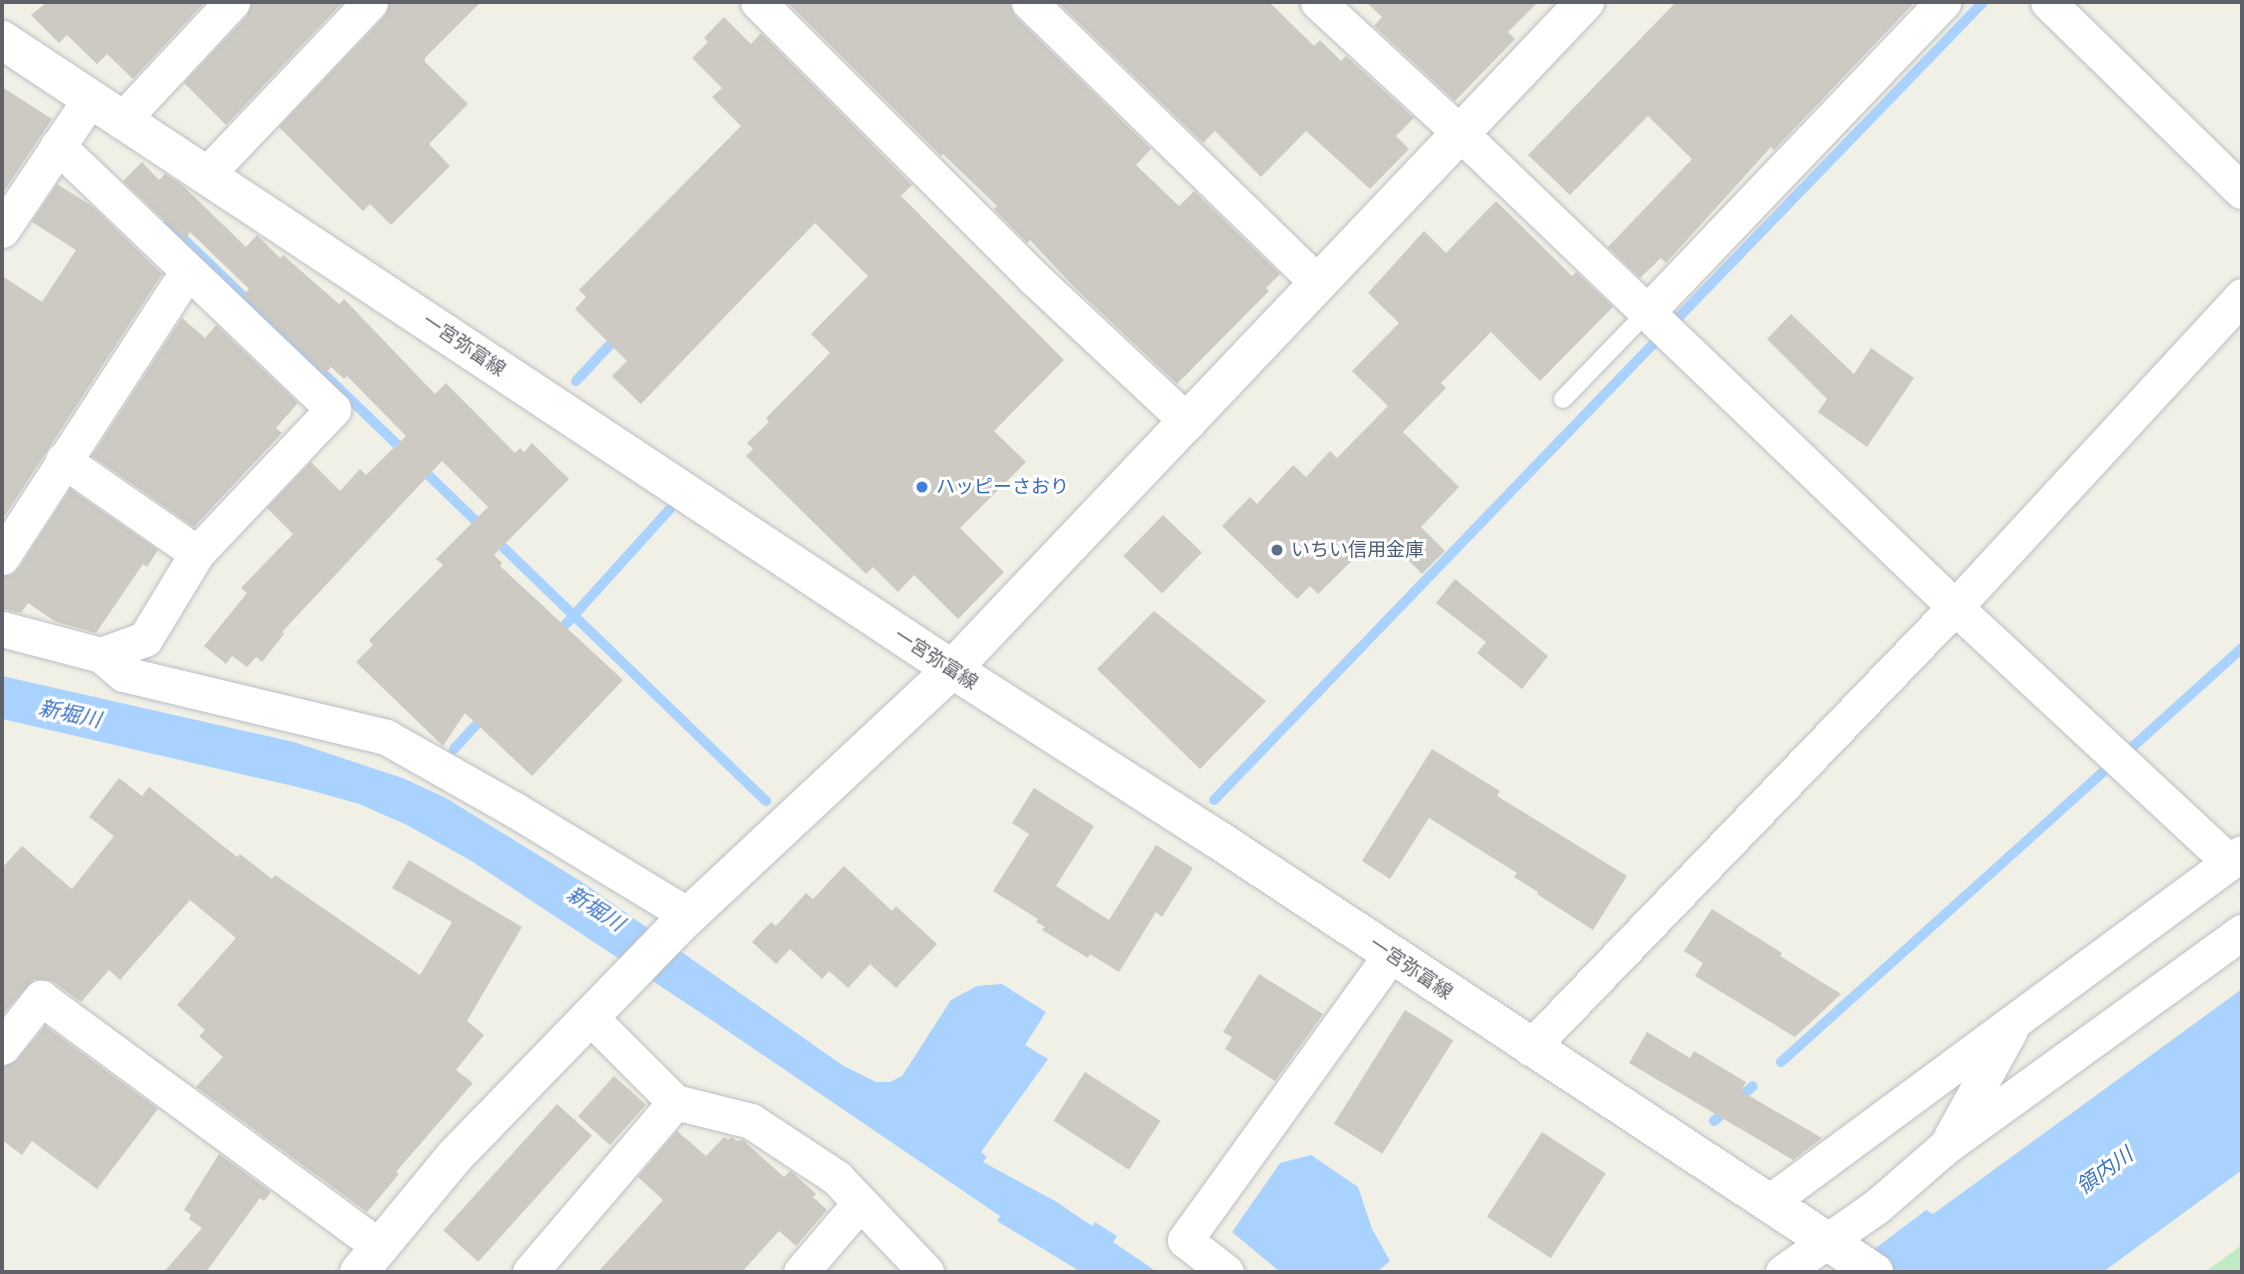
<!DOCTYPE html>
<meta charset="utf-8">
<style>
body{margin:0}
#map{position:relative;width:2244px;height:1274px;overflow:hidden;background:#f1f0e6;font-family:"IBM Plex Sans","Noto Sans JP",sans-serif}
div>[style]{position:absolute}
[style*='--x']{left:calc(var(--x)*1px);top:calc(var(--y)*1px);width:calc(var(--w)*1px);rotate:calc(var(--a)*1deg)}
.green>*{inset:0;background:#c1ebc5}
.water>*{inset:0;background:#a9d2ff}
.stream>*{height:10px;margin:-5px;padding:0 5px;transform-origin:5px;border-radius:5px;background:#a9d2ff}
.building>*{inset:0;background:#cdcac3;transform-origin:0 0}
.roads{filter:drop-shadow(0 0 2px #bbbec3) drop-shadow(0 0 2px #bbbec3)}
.service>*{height:18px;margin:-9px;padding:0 9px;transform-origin:9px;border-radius:9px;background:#fff}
.minor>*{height:35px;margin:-17.5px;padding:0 17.5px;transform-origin:17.5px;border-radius:17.5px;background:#fff}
.tertiary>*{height:38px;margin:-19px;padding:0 19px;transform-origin:19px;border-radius:19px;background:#fff}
.secondary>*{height:38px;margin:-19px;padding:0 19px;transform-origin:19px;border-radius:19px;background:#fff}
.dots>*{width:19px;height:19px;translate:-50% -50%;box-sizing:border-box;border:4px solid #fff;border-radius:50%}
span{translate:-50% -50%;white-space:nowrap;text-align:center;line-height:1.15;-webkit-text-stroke:6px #fff;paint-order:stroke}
.street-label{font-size:19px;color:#5e6168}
.shop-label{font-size:19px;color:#366cbe}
.left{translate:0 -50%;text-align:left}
.service-label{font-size:19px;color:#4e5e75}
.water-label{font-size:21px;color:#3b73c6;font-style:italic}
.frame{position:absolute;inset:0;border:4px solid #5e6168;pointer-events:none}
</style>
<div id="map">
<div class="green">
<div style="clip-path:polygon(2242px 1245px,2242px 1270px,2205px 1272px)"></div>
</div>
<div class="water">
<div style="clip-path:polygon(2px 676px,294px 742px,405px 779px,446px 798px,585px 884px,842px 1065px,876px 1082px,890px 1082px,902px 1076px,951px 1000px,977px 986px,1002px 984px,1046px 1012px,1025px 1045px,1048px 1059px,981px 1152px,987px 1157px,983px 1162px,1055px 1201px,1092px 1226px,1095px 1222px,1117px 1236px,1113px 1242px,1157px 1272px,1081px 1272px,997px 1221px,1000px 1216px,713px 1021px,473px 862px,407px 825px,359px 804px,306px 789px,2px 719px)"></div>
<div style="clip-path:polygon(2242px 989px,2242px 1170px,2103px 1272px,1844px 1272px,1926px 1210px,1933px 1214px)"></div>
<div style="clip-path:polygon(1311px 1155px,1358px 1187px,1372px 1229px,1390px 1261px,1377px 1272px,1280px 1272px,1232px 1232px,1280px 1163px)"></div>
</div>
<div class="stream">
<div style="--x:168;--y:224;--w:330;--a:43.9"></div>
<div style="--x:1678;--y:318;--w:439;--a:-46"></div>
<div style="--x:576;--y:381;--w:64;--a:-46.9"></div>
<div style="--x:420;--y:467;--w:481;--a:44"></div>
<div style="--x:556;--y:635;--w:169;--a:-47.9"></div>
<div style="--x:454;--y:749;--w:46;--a:-47.6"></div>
<div style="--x:2128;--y:751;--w:154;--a:-42.1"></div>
<div style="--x:1214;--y:800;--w:632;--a:-46.09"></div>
<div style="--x:1781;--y:1062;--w:433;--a:-42"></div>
<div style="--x:1714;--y:1121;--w:52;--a:-41.9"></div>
</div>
<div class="building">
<div style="clip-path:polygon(47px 2px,205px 2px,133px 79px,107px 54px,97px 64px,67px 35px,59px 43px,31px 15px)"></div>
<div style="clip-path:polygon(252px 2px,343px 2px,226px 125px,184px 83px,247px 16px)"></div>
<div style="clip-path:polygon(390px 2px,481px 2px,425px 58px,425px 62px,468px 104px,429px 144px,450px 166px,391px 225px,370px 204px,363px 211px,279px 127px,385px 16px)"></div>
<div style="clip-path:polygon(791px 2px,1009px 2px,1015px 16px,1151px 149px,1136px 165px,1179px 206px,1194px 191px,1280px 274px,1266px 288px,1269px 291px,1177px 384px,1074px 287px,1030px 240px,1027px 243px,994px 209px,997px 206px,943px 154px,941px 156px,789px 4px)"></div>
<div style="clip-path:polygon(1058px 2px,1269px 2px,1314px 46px,1320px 40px,1341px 61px,1346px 56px,1414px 118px,1396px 136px,1409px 149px,1370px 189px,1306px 131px,1261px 177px,1215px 131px,1203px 143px)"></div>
<div style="clip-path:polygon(1366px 2px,1538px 2px,1508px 32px,1515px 39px,1455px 101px,1374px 26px,1382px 17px)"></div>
<div style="clip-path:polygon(1676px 2px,1915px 2px,1774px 150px,1771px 147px,1666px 263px,1661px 258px,1640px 278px,1608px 247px,1692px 159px,1648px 116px,1570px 195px,1528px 155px)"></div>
<div style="clip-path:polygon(724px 17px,751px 44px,761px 33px,912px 185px,901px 196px,1064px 360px,994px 431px,1026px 462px,960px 528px,1004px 572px,958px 619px,914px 575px,898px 592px,873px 567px,866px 574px,746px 456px,753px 449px,747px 443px,769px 422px,766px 418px,830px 353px,811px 334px,868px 276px,815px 223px,641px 404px,612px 376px,627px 361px,575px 309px,586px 297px,579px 290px,741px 126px,712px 97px,722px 88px,692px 58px,708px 42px,704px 38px)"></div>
<div style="clip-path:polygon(2px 87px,52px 119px,2px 194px)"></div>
<div style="clip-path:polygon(142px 162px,159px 180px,165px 174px,182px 185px,246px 247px,257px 235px,280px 258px,283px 255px,339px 304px,344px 299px,435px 394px,446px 383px,515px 453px,520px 448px,524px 452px,532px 443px,569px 479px,494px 555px,502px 563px,500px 566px,623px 680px,532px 776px,465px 713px,443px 746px,356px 662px,373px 645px,369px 640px,443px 565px,436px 559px,488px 507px,442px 461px,282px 632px,284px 634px,262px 662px,256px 657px,247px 667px,232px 656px,226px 664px,204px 646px,247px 593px,241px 588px,293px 534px,267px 508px,311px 462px,340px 491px,360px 469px,366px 475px,406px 436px,347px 376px,344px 379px,331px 367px,325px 374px,243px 295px,249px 289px,190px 232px,185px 240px,123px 181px)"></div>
<div style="clip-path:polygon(57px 184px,92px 206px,162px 274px,2px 520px,2px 276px,42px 302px,76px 250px,32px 222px)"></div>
<div style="clip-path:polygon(1496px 201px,1572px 276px,1576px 272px,1613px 307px,1540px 381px,1491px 332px,1441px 383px,1446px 388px,1403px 432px,1459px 487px,1421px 527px,1445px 551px,1422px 574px,1398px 550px,1391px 557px,1373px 540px,1318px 594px,1310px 586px,1297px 599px,1222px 526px,1250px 497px,1257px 504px,1293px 465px,1306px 477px,1330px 451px,1337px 458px,1388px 406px,1352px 371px,1399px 323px,1368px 293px,1424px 231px,1446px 253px)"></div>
<div style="clip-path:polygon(1791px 314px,1854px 374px,1871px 348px,1914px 378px,1867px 447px,1818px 412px,1827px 399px,1767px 339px)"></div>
<div style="clip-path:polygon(182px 318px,205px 338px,216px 325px,298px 403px,276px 428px,282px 433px,194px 527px,92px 456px)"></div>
<div style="clip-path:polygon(70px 489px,158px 550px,147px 567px,143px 564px,96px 633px,56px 622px,28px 603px,21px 613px,2px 609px,2px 577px,12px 575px,19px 568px)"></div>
<div style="left:1163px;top:515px;width:54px;height:57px;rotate:44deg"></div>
<div style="clip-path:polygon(1455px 579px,1548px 656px,1522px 689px,1477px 653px,1486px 642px,1436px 603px)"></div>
<div style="clip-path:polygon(1154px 611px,1266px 701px,1200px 769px,1097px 669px)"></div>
<div style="clip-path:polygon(1432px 749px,1500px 791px,1497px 796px,1627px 876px,1593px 930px,1537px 894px,1538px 892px,1514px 877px,1517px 873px,1429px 818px,1390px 879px,1362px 861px)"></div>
<div style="clip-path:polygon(119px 778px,142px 796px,149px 787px,237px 857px,240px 854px,272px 879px,275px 875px,420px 975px,452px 922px,392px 888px,409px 860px,522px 927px,467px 1021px,484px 1035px,456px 1070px,473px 1083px,396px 1172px,399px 1174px,367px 1212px,196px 1087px,223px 1057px,199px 1036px,205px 1030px,177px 1005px,236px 938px,190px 900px,120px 980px,109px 970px,81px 1002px,52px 981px,34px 979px,2px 1015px,2px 868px,22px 846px,72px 889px,114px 836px,89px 817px)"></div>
<div style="clip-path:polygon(1034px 788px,1094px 826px,1056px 886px,1109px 920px,1156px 845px,1193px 868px,1162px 917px,1156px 912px,1119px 972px,1090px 954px,1088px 958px,1042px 930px,1045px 927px,1036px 922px,1038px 919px,993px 891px,1029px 834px,1012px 823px)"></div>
<div style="clip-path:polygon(844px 866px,892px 911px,896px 906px,937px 944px,896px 988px,870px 964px,848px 988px,829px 971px,822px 979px,790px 949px,776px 964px,752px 942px,771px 922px,776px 926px,806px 893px,813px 899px)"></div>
<div style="clip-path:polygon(1712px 909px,1782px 953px,1780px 956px,1841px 994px,1795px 1037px,1695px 976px,1703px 963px,1684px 951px)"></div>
<div style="clip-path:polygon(1259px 974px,1323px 1014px,1275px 1081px,1225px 1049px,1232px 1037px,1223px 1032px)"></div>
<div style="left:1405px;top:1010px;width:57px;height:134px;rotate:32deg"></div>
<div style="clip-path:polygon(45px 1026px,158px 1109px,97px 1189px,32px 1141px,22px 1155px,2px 1140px,2px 1067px,17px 1060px)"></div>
<div style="clip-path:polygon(1647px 1032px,1690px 1058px,1694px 1051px,1746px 1082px,1741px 1091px,1822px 1138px,1793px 1160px,1629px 1063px)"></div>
<div style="left:1085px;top:1072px;width:90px;height:58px;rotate:33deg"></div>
<div style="left:614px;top:1076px;width:43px;height:54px;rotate:42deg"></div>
<div style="left:557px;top:1104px;width:47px;height:170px;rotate:42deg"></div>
<div style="clip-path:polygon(677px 1131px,706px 1156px,724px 1137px,728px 1140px,731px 1137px,737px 1141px,743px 1140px,784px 1177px,790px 1171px,793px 1173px,816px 1194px,813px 1197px,827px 1210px,796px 1246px,779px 1231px,742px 1272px,598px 1272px,663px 1200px,638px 1177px)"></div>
<div style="left:1542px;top:1132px;width:76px;height:101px;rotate:33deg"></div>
<div style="clip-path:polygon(219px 1154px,271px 1192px,264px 1201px,260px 1198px,206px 1272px,164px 1272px,202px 1228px,189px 1219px,191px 1215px,184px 1210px)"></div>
</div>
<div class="roads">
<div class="service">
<div style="--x:1563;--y:399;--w:121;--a:-46"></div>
</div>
<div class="minor">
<div style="--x:758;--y:2;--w:390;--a:45"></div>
<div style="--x:1034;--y:278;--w:211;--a:43.1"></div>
<div style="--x:1029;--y:2;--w:403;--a:44.2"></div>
<div style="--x:1318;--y:2;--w:193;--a:42.7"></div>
<div style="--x:1460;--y:133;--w:685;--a:43.76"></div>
<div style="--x:1955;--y:607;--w:374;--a:42.9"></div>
<div style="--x:2048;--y:2;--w:271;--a:44.3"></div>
<div style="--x:121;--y:121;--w:163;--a:-47"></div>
<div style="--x:206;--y:175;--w:238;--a:-46.5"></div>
<div style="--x:2;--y:230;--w:158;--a:-56.1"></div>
<div style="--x:1647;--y:312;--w:429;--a:-46.3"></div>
<div style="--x:63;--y:460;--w:163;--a:34.8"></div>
<div style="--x:2;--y:557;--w:341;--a:-57"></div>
<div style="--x:2;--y:629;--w:102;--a:14.7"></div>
<div style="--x:101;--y:655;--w:47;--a:-20"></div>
<div style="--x:145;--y:639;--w:100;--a:-58.8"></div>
<div style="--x:197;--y:553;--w:198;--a:-46.6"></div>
<div style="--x:333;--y:409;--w:381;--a:-136.3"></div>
<div style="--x:101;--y:655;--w:30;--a:40"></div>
<div style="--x:124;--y:674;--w:269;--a:13.5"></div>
<div style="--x:386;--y:737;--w:148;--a:29.5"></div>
<div style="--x:515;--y:810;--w:204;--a:31.3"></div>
<div style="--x:590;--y:1017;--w:120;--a:45"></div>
<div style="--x:675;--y:1102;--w:78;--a:14"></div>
<div style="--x:751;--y:1121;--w:102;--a:33.4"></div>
<div style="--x:836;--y:1177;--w:131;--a:46.5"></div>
<div style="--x:2;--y:1047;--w:63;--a:-51.5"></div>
<div style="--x:41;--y:998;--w:421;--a:36.3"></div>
<div style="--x:1530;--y:1048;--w:612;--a:-46.06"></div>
<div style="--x:1955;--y:607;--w:423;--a:-47.3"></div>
<div style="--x:1951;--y:1137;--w:122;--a:-61.1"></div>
<div style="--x:1768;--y:1203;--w:589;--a:-36.44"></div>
<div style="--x:530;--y:1272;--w:223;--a:-49.5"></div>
<div style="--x:801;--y:1272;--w:91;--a:-49.5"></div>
<div style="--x:1226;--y:1272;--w:52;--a:-142"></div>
<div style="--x:1185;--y:1240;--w:352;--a:-54.2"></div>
<div style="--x:1783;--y:1272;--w:113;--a:-35"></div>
<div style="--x:1876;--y:1207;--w:91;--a:-41"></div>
<div style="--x:1945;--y:1147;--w:367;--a:-35.9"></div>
</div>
<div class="tertiary">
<div style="--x:359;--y:1272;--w:149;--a:-50.4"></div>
<div style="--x:454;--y:1157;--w:46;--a:-45.9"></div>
<div style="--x:486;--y:1124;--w:280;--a:-45.9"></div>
<div style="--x:681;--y:923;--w:371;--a:-43.1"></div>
<div style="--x:952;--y:669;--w:920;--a:-46.5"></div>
</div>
<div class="secondary">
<div style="--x:2;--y:40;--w:1139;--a:33.51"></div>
<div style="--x:952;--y:669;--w:315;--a:32.7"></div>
<div style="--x:1217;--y:839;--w:787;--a:33.39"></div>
</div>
</div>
<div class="dots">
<div style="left:922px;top:487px;background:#3f7fe0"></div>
<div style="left:1277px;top:550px;background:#5c6f8a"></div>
</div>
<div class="street-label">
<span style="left:464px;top:345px;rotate:34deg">一宮弥富線</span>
<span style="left:936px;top:659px;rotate:33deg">一宮弥富線</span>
<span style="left:1411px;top:968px;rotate:34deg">一宮弥富線</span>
</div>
<div class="shop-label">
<span class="left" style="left:936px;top:487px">ハッピーさおり</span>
</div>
<div class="service-label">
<span class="left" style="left:1291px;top:550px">いちい信用金庫</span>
</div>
<div class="water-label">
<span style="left:70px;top:713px;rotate:12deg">新堀川</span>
<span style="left:596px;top:908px;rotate:33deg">新堀川</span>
<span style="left:2104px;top:1170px;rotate:-36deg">領内川</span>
</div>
<div class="frame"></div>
</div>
